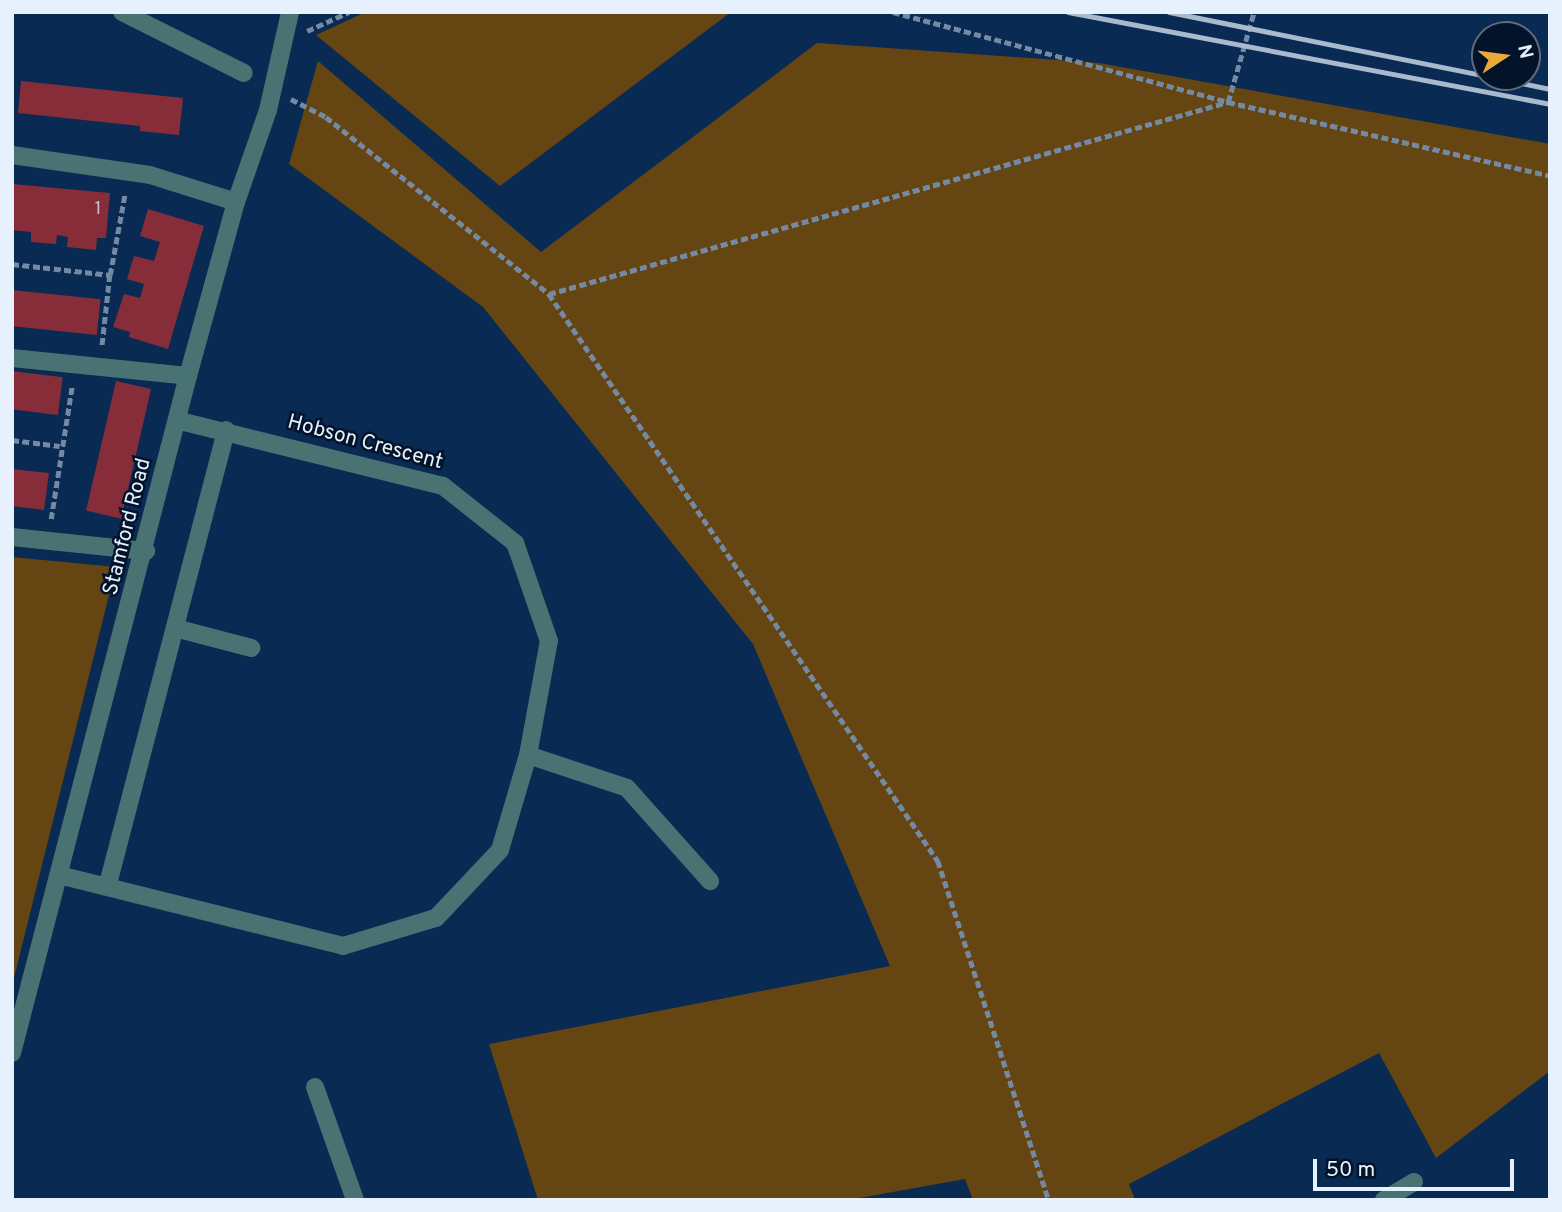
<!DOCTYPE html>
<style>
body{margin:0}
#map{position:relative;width:1562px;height:1212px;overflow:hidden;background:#092a52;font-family:Overpass,sans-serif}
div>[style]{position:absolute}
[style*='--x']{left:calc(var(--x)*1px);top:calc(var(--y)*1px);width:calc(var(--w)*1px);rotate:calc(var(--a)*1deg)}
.green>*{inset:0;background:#654613}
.building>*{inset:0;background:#872d3a;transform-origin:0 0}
.path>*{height:4.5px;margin-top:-2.25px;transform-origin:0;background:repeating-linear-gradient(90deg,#7389a4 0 7px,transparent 0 10.5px)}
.minor>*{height:18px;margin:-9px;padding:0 9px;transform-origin:9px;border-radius:9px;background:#497272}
.rail>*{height:5px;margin:-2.5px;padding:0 2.5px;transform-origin:2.5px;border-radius:2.5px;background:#a9b9ce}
span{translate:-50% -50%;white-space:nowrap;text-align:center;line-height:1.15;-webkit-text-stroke:5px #031329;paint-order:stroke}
.number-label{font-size:18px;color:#cfc0cd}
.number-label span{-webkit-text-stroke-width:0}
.street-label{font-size:21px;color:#e7f1fe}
.frame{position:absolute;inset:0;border:14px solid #e7f1fe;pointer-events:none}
.north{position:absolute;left:1471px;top:21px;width:70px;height:70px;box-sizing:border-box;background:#031329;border:2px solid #5e6c7e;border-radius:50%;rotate:77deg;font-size:19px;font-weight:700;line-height:28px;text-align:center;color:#e7f1fe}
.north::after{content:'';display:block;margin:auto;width:24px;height:32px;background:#eca93a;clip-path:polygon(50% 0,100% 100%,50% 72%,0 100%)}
.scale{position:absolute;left:1313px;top:1159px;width:201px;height:32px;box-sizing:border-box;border:4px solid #e7f1fe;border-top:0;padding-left:9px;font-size:21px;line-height:24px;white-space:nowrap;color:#e7f1fe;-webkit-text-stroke:5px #031329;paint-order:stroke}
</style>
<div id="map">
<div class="green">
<div style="clip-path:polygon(366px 12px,731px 12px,500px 186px,316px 35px)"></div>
<div style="clip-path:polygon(817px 43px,1099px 63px,1550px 144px,1550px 1071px,1436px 1158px,1379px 1053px,1129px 1184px,1135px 1200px,973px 1200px,965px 1179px,848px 1200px,538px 1200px,489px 1044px,890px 966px,753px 644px,483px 307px,289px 164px,318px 61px,541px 252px)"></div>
<div style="clip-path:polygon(12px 557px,116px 567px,12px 986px)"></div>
</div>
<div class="building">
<div style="clip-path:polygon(21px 81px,183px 98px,179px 135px,140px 131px,140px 126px,18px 113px)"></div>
<div style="clip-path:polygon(12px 184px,110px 193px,106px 238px,97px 238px,96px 250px,67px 247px,68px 237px,57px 235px,56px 244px,31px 242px,31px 232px,12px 230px)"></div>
<div style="clip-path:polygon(148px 209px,204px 226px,168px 349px,129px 337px,130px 332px,113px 327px,124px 294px,140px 298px,144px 284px,127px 279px,134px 256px,154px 261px,160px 242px,140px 236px)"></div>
<div style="left:12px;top:290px;width:89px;height:36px;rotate:6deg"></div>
<div style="left:12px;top:371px;width:51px;height:38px;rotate:7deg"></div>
<div style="left:116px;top:381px;width:36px;height:133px;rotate:13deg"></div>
<div style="clip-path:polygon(12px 469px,49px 473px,44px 510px,12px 506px)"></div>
</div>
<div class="path">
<div style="--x:893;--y:12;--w:347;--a:15"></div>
<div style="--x:1228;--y:102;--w:330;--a:12.9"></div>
<div style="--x:307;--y:31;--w:46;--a:-24.3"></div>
<div style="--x:291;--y:99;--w:39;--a:27"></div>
<div style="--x:326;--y:117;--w:285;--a:38.4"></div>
<div style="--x:549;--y:294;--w:688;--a:55.55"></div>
<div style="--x:938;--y:861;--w:357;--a:71.9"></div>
<div style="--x:1228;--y:102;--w:94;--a:-73.9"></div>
<div style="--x:12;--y:264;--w:99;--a:6.4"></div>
<div style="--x:110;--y:275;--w:72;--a:96.3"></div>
<div style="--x:110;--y:275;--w:83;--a:-79.6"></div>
<div style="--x:549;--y:294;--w:706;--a:-15.79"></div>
<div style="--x:12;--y:440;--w:48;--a:7.1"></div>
<div style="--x:51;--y:519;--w:135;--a:-81"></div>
</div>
<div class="minor">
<div style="--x:122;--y:12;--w:136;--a:26.6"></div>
<div style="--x:12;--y:155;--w:139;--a:8.2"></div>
<div style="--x:150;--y:175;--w:90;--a:17.4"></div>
<div style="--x:12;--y:358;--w:177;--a:5.8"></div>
<div style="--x:12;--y:537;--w:135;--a:6"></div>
<div style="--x:175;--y:628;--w:79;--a:14.7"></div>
<div style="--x:528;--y:755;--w:104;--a:18.4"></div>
<div style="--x:627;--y:788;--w:125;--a:48.3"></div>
<div style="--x:59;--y:875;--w:293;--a:14"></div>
<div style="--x:343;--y:946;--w:97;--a:-16.8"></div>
<div style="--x:436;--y:918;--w:93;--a:-46.7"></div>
<div style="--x:500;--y:850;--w:99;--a:-73.6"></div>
<div style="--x:528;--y:755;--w:116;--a:-79.6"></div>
<div style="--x:549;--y:641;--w:104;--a:-109.1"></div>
<div style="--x:515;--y:543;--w:92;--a:-141.6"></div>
<div style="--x:443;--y:486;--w:274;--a:-166.1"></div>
<div style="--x:108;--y:884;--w:469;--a:-75.4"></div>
<div style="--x:12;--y:1053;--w:700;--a:-75.43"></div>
<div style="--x:188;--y:376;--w:180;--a:-74.6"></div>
<div style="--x:236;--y:202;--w:97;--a:-70.8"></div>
<div style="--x:268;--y:110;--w:100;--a:-77.3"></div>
<div style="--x:315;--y:1087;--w:120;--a:70.5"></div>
<div style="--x:1384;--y:1200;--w:35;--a:-31"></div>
</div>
<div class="rail">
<div style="--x:1068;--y:12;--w:491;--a:10.8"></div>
<div style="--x:1169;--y:12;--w:322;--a:11.4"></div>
<div style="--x:1492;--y:77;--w:59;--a:11.7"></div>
</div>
<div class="number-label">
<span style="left:98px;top:210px">1</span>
</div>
<div class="street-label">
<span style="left:365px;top:443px;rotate:15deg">Hobson Crescent</span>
<span style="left:128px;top:527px;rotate:-76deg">Stamford Road</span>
</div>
<div class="frame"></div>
<div class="north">N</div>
<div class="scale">50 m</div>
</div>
